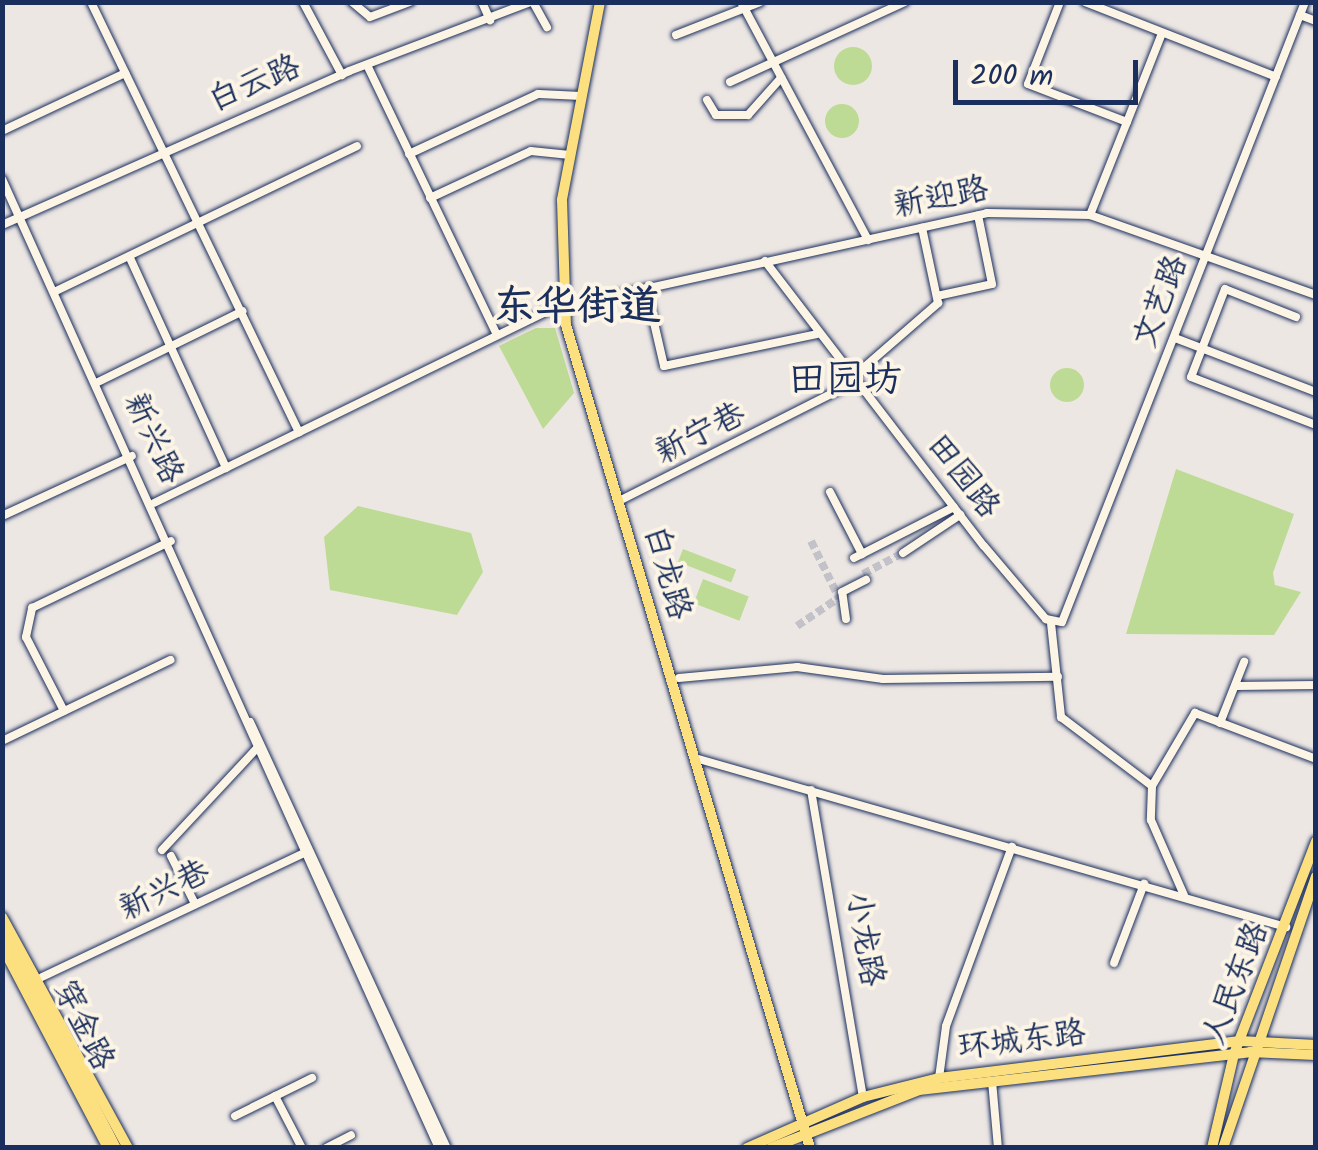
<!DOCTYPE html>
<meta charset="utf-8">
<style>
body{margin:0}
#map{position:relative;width:1318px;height:1150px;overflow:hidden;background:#ede7e4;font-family:Kalam,"LXGW WenKai TC",sans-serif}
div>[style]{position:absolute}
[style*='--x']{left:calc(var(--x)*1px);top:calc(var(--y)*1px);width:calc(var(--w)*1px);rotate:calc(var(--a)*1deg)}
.green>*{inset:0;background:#bddb94;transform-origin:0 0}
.round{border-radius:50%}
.minor-tunnel>*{height:8px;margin-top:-4px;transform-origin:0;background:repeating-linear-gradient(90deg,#c3c2c9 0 8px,transparent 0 12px)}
.roads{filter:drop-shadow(0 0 2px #1b2f5e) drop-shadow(0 0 2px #1b2f5e)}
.minor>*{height:8px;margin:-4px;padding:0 4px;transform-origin:4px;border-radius:4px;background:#fcf5e5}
.major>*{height:10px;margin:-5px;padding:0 5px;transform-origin:5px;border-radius:5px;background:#fce080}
span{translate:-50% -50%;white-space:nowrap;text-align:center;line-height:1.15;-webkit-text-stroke:8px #fcf5e5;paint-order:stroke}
.street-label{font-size:32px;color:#1b2f5e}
.quarter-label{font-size:38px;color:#1b2f5e}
.district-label{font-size:42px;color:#1b2f5e;font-weight:700}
.frame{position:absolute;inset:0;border:5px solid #1b2f5e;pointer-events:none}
.scale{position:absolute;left:953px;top:60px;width:185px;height:45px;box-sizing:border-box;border:5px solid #1b2f5e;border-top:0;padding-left:12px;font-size:30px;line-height:35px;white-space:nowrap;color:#1b2f5e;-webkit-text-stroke:8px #fcf5e5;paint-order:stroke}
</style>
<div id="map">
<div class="green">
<div class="round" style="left:834px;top:47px;width:38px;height:38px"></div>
<div class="round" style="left:825px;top:104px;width:34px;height:34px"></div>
<div style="clip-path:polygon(536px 328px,555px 328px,574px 393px,543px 429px,499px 346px)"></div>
<div class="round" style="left:1050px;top:368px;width:34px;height:34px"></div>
<div style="clip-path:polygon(1176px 469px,1294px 514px,1273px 573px,1275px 585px,1301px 592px,1274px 635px,1126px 634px)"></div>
<div style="clip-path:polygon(358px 506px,471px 533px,483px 572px,457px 615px,330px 590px,324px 537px)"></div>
<div style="left:683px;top:549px;width:57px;height:14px;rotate:21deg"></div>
<div style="left:703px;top:579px;width:49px;height:26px;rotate:21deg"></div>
</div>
<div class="minor-tunnel">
<div style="--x:811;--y:541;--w:64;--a:63.8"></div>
<div style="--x:863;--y:574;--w:45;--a:-27.7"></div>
<div style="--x:797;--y:626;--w:52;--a:-34"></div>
</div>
<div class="roads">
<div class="minor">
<div style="--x:91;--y:2;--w:478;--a:64.2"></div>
<div style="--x:303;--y:2;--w:83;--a:61.9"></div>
<div style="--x:352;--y:2;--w:23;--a:40"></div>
<div style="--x:370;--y:17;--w:43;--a:-20.6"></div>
<div style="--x:482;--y:2;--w:20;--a:66"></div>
<div style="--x:533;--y:2;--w:29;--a:61"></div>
<div style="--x:741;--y:2;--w:270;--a:61.9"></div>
<div style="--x:1060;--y:2;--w:88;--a:111.3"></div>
<div style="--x:1028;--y:84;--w:106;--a:21"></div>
<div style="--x:1127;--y:122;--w:96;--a:-68.5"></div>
<div style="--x:1085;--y:2;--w:205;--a:21.4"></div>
<div style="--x:1300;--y:15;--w:17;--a:21"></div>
<div style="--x:676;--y:35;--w:90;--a:-21.4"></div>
<div style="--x:368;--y:67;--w:297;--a:64.3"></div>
<div style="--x:730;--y:82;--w:192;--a:-24.6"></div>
<div style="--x:707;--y:100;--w:17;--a:59"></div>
<div style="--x:716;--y:115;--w:32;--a:0"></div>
<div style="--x:748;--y:115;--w:50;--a:-48.3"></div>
<div style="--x:2;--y:131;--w:136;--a:-25.2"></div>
<div style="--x:409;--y:154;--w:142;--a:-24.9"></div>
<div style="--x:538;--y:94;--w:44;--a:2.6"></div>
<div style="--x:2;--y:179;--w:1063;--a:65.73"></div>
<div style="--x:430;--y:198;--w:111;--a:-25"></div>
<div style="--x:531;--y:151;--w:39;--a:6"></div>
<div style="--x:1090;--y:215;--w:100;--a:-68.3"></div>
<div style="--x:2;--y:225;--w:380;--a:-23.9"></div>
<div style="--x:349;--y:71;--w:195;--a:-20.8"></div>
<div style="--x:130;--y:258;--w:231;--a:65.4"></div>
<div style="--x:765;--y:261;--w:359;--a:52.5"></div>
<div style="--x:984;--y:546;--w:96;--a:49.7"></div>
<div style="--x:1046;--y:619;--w:16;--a:11"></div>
<div style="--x:1062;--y:622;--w:666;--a:-68.6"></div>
<div style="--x:646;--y:288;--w:80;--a:77"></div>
<div style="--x:664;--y:366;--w:156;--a:-11.8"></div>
<div style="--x:56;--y:291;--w:334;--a:-25.7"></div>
<div style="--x:937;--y:296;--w:56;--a:-12.3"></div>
<div style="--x:992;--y:284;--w:70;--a:-101.5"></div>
<div style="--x:1296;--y:317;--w:76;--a:-158.5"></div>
<div style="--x:1225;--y:289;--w:94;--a:111.1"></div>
<div style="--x:1191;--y:377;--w:134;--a:21"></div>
<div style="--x:1175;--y:338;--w:151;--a:21"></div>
<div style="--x:853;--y:377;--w:113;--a:-41"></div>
<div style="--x:938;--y:303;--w:77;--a:-102"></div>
<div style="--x:98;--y:382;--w:161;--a:-26.1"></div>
<div style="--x:830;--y:492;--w:70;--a:62.7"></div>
<div style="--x:619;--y:501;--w:267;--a:-26.8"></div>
<div style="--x:154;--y:503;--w:441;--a:-26"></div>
<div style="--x:550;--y:310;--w:448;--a:-12.5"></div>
<div style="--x:987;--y:213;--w:103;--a:1.1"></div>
<div style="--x:1090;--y:215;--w:240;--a:19.5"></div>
<div style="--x:2;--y:516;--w:143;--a:-24.8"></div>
<div style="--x:903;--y:553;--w:69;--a:-33.7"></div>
<div style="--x:854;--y:558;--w:112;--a:-27"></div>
<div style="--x:846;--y:619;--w:27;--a:-98"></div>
<div style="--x:842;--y:592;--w:27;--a:-27"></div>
<div style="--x:1051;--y:623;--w:95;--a:83.9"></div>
<div style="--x:1061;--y:717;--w:114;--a:37.2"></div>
<div style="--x:1152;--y:786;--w:34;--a:92"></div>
<div style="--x:1151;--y:820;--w:82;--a:66.3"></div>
<div style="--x:679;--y:678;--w:119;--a:-5.3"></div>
<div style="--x:797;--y:667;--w:87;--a:7.9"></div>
<div style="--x:883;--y:679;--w:175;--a:-0.7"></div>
<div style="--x:1236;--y:686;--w:80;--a:-0.7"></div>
<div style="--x:64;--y:711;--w:83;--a:-117.2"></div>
<div style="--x:26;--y:637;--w:30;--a:-78"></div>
<div style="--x:32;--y:608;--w:154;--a:-25.7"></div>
<div style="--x:250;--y:722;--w:469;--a:65.2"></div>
<div style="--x:1220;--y:723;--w:66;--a:-68.5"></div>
<div style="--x:2;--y:741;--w:187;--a:-25.7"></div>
<div style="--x:695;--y:758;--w:615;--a:15.96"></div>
<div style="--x:1152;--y:786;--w:85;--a:-59.5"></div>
<div style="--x:1195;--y:713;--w:129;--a:20.8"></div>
<div style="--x:811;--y:790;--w:311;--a:80.4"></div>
<div style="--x:162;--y:850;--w:141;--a:-47"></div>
<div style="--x:171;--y:856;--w:54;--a:63.4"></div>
<div style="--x:1114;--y:963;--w:85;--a:-69.2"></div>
<div style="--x:42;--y:977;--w:292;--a:-25.3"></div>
<div style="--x:939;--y:1078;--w:52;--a:-82.3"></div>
<div style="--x:946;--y:1026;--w:191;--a:-69.8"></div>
<div style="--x:992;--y:1081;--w:67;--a:84.9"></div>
<div style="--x:275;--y:1096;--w:59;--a:62.6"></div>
<div style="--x:235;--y:1116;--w:86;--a:-26.3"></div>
<div style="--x:326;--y:1148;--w:28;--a:-27"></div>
</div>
<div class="major">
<div style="--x:600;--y:2;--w:202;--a:100.9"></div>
<div style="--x:562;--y:200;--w:125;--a:88.2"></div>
<div style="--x:566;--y:325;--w:858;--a:73.49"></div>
<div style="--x:2;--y:917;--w:263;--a:61.4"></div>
<div style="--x:2;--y:928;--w:248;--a:62.6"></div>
<div style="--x:2;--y:946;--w:228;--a:62.3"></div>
<div style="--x:747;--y:1148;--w:127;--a:-23.7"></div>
<div style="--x:863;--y:1097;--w:78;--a:-14"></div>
<div style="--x:939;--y:1078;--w:303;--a:-7"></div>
<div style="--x:1240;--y:1041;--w:76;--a:3"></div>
<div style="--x:771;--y:1148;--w:159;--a:-21.4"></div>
<div style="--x:919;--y:1090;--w:333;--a:-6.5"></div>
<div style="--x:1250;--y:1052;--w:66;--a:2.6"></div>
<div style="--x:1212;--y:1148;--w:97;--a:-76.8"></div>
<div style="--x:1234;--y:1054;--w:228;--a:-68.9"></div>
<div style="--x:1223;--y:1148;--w:287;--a:-71.1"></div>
</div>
</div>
<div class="street-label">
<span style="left:255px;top:85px;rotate:-23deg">白云路</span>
<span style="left:941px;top:199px;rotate:-11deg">新迎路</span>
<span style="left:1162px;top:302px;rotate:-69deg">文艺路</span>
<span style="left:701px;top:435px;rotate:-27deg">新宁巷</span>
<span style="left:152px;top:439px;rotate:65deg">新兴路</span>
<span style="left:962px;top:477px;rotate:52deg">田园路</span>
<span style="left:666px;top:573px;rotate:74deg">白龙路</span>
<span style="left:165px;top:892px;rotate:-26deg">新兴巷</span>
<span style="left:863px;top:939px;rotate:80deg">小龙路</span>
<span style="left:1237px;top:984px;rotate:-69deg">人民东路</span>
<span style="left:82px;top:1026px;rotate:63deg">穿金路</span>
<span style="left:1022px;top:1042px;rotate:-7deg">环城东路</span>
</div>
<div class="quarter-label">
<span style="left:845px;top:382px">田园坊</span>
</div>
<div class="district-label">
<span style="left:577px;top:308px">东华街道</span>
</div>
<div class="frame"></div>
<div class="scale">200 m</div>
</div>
